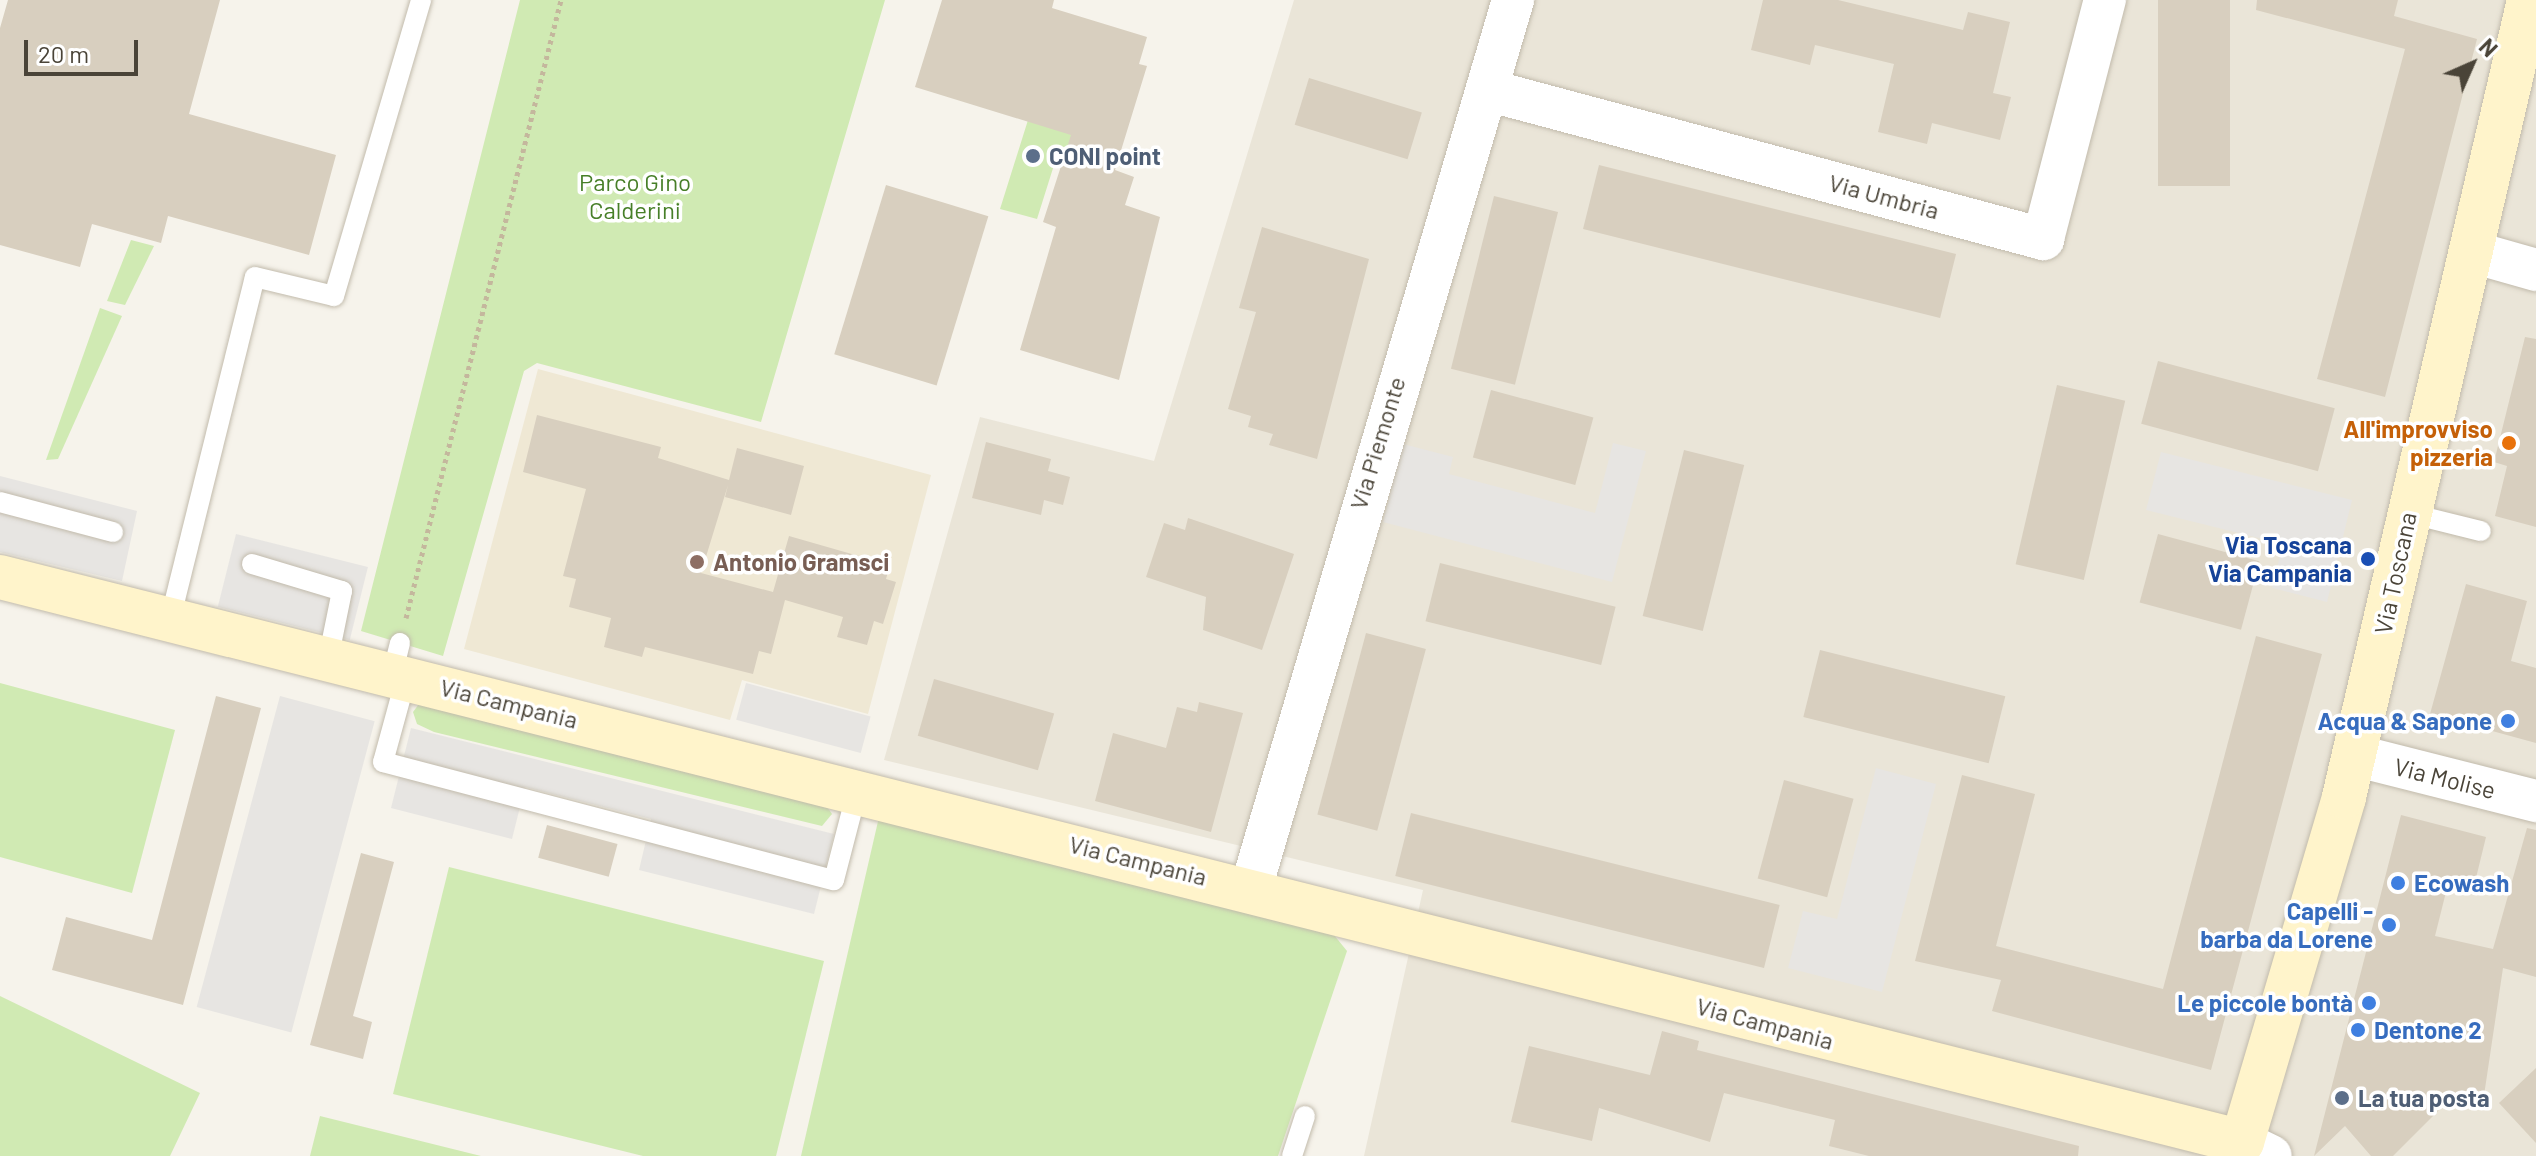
<!DOCTYPE html>
<meta charset="utf-8">
<style>
body{margin:0}
#map{position:relative;width:2536px;height:1156px;overflow:hidden;background:#f6f3eb;font-family:Barlow,sans-serif}
div>[style]{position:absolute}
[style*='--x']{left:calc(var(--x)*1px);top:calc(var(--y)*1px);width:calc(var(--w)*1px);rotate:calc(var(--a)*1deg)}
.residential>*{inset:0;background:#eae5d8}
.education>*{inset:0;background:#efe8d4}
.green>*{inset:0;background:#d0eab3}
.parking>*{inset:0;background:#e7e5e2;transform-origin:0 0}
.building>*{inset:0;background:#d8cfbf;transform-origin:0 0}
.path>*{height:5px;margin-top:-2.5px;transform-origin:0;background:repeating-linear-gradient(90deg,#c4b79d 0 4px,transparent 0 8px)}
.roads{filter:drop-shadow(0 0 2px #c2bbac) drop-shadow(0 0 2px #c2bbac)}
.lane>*{height:20px;margin:-10px;padding:0 10px;transform-origin:10px;border-radius:10px;background:#fff}
.street>*{height:42px;margin:-21px;padding:0 21px;transform-origin:21px;border-radius:21px;background:#fff}
.secondary>*{height:44px;margin:-22px;padding:0 22px;transform-origin:22px;border-radius:22px;background:#fff4cb}
.dots>*{width:22px;height:22px;translate:-50% -50%;box-sizing:border-box;border:4px solid #fff;border-radius:50%}
span{translate:-50% -50%;white-space:nowrap;text-align:center;line-height:1.15;-webkit-text-stroke:7px #fff;paint-order:stroke}
.service-label{font-size:24px;color:#4e5e75;font-weight:700}
.left{translate:0 -50%;text-align:left}
.park-label{font-size:24px;color:#477f28}
.street-label{font-size:24px;color:#4a4438}
.food-label{font-size:24px;color:#c56008;font-weight:700}
.right{translate:-100% -50%;text-align:right}
.transit-label{font-size:24px;color:#164399;font-weight:700}
.education-label{font-size:24px;color:#785e54;font-weight:700}
.shop-label{font-size:24px;color:#366cbe;font-weight:700}
.north{position:absolute;left:2432px;top:24px;width:80px;height:80px;-webkit-text-stroke:6px #fff;paint-order:stroke;rotate:45deg;font-size:22px;font-weight:700;line-height:32px;text-align:center;color:#4a4438}
.north::after{content:'';display:block;margin:auto;width:28px;height:36px;background:#4a4438;clip-path:polygon(50% 0,100% 100%,50% 72%,0 100%)}
.scale{position:absolute;left:24px;top:40px;width:114px;height:36px;box-sizing:border-box;border:4px solid #4a4438;border-top:0;padding-left:10px;font-size:24px;line-height:28px;white-space:nowrap;color:#4a4438;-webkit-text-stroke:6px #fff;paint-order:stroke}
</style>
<div id="map">
<div class="residential">
<div style="clip-path:polygon(1294px 0,2536px 0,2536px 1156px,1364px 1156px,1423px 890px,884px 760px,980px 417px,1154px 461px)"></div>
</div>
<div class="education">
<div style="clip-path:polygon(538px 369px,931px 475px,868px 714px,742px 680px,730px 720px,464px 649px)"></div>
</div>
<div class="green">
<div style="clip-path:polygon(520px 0,885px 0,761px 422px,537px 363px,524px 371px,443px 656px,361px 631px)"></div>
<div style="clip-path:polygon(1028px 120px,1129px 153px,1125px 168px,1060px 146px,1037px 219px,1000px 209px)"></div>
<div style="clip-path:polygon(131px 240px,154px 246px,125px 305px,107px 301px)"></div>
<div style="clip-path:polygon(100px 308px,122px 316px,58px 459px,46px 460px)"></div>
<div style="clip-path:polygon(0 683px,175px 730px,132px 893px,0 857px)"></div>
<div style="clip-path:polygon(422px 700px,823px 801px,832px 814px,822px 826px,434px 732px,417px 724px,413px 712px)"></div>
<div style="clip-path:polygon(879px 817px,1334px 935px,1347px 951px,1278px 1156px,801px 1156px)"></div>
<div style="clip-path:polygon(449px 867px,824px 961px,776px 1156px,643px 1156px,393px 1094px)"></div>
<div style="clip-path:polygon(0 996px,200px 1093px,170px 1156px,0 1156px)"></div>
<div style="clip-path:polygon(320px 1116px,481px 1156px,310px 1156px)"></div>
</div>
<div class="parking">
<div style="clip-path:polygon(1613px 443px,1646px 451px,1612px 582px,1383px 522px,1403px 444px,1453px 457px,1449px 474px,1595px 513px)"></div>
<div style="clip-path:polygon(2161px 452px,2352px 500px,2327px 602px,2272px 588px,2283px 544px,2146px 510px)"></div>
<div style="clip-path:polygon(0 476px,137px 511px,122px 581px,0 552px)"></div>
<div style="left:236px;top:534px;width:136px;height:75px;rotate:14deg"></div>
<div style="left:746px;top:683px;width:129px;height:38px;rotate:15deg"></div>
<div style="left:280px;top:696px;width:98px;height:322px;rotate:15deg"></div>
<div style="clip-path:polygon(411px 728px,834px 834px,814px 914px,639px 870px,651px 819px,525px 787px,512px 839px,391px 808px)"></div>
<div style="clip-path:polygon(1876px 768px,1936px 784px,1882px 992px,1788px 968px,1803px 911px,1837px 919px)"></div>
</div>
<div class="building">
<div style="clip-path:polygon(8px 0,220px 0,189px 114px,336px 155px,309px 255px,168px 216px,161px 243px,92px 224px,80px 267px,0 245px,0 28px)"></div>
<div style="clip-path:polygon(942px 0,1054px 0,1052px 8px,1147px 37px,1139px 64px,1147px 66px,1115px 170px,1134px 177px,1125px 205px,1160px 217px,1119px 380px,1020px 350px,1056px 227px,1043px 222px,1071px 135px,915px 87px)"></div>
<div style="clip-path:polygon(1763px 0,1838px 0,1963px 30px,1968px 12px,2010px 22px,1993px 93px,2011px 97px,2000px 140px,1932px 123px,1927px 144px,1878px 132px,1894px 64px,1815px 45px,1810px 65px,1751px 50px)"></div>
<div style="left:2158px;top:0;width:72px;height:186px"></div>
<div style="clip-path:polygon(2257px 0,2398px 0,2394px 16px,2477px 39px,2385px 397px,2317px 379px,2405px 49px,2256px 10px)"></div>
<div style="left:1309px;top:78px;width:118px;height:49px;rotate:17deg"></div>
<div style="left:1599px;top:165px;width:368px;height:66px;rotate:14deg"></div>
<div style="left:886px;top:185px;width:107px;height:177px;rotate:17deg"></div>
<div style="left:1494px;top:196px;width:66px;height:178px;rotate:14deg"></div>
<div style="clip-path:polygon(1262px 227px,1369px 259px,1317px 459px,1269px 445px,1273px 434px,1248px 427px,1251px 416px,1228px 409px,1256px 312px,1239px 308px)"></div>
<div style="clip-path:polygon(2525px 337px,2536px 339px,2536px 527px,2495px 516px,2507px 466px,2494px 462px)"></div>
<div style="left:2158px;top:361px;width:183px;height:65px;rotate:15deg"></div>
<div style="left:2057px;top:385px;width:70px;height:184px;rotate:13deg"></div>
<div style="left:1491px;top:390px;width:106px;height:70px;rotate:15deg"></div>
<div style="clip-path:polygon(537px 415px,661px 447px,658px 458px,729px 480px,737px 448px,804px 466px,791px 515px,725px 497px,728px 485px,701px 573px,773px 592px,789px 536px,890px 565px,886px 579px,896px 582px,883px 624px,874px 621px,867px 645px,837px 637px,843px 617px,785px 600px,771px 654px,759px 651px,753px 674px,645px 647px,642px 657px,604px 647px,611px 618px,569px 607px,576px 579px,563px 576px,586px 489px,523px 472px)"></div>
<div style="clip-path:polygon(986px 442px,1051px 459px,1048px 471px,1070px 477px,1063px 505px,1044px 500px,1041px 515px,972px 498px)"></div>
<div style="left:1684px;top:450px;width:62px;height:171px;rotate:14deg"></div>
<div style="clip-path:polygon(1188px 518px,1294px 554px,1262px 650px,1203px 630px,1206px 597px,1146px 577px,1164px 523px,1185px 530px)"></div>
<div style="left:2158px;top:534px;width:105px;height:71px;rotate:15deg"></div>
<div style="left:1440px;top:563px;width:181px;height:60px;rotate:14deg"></div>
<div style="clip-path:polygon(2466px 584px,2527px 601px,2511px 661px,2536px 668px,2536px 743px,2430px 714px)"></div>
<div style="left:1366px;top:633px;width:62px;height:188px;rotate:15deg"></div>
<div style="clip-path:polygon(2256px 636px,2322px 654px,2211px 1070px,1992px 1011px,2001px 980px,1915px 961px,1962px 775px,2035px 794px,1996px 946px,2163px 989px)"></div>
<div style="left:1820px;top:650px;width:191px;height:69px;rotate:14deg"></div>
<div style="left:934px;top:679px;width:125px;height:59px;rotate:16deg"></div>
<div style="clip-path:polygon(216px 696px,261px 708px,183px 1005px,52px 970px,66px 917px,152px 940px)"></div>
<div style="clip-path:polygon(1199px 702px,1243px 713px,1211px 832px,1095px 801px,1113px 733px,1166px 748px,1177px 707px,1197px 712px)"></div>
<div style="left:1784px;top:780px;width:72px;height:102px;rotate:15deg"></div>
<div style="left:1411px;top:813px;width:380px;height:65px;rotate:14deg"></div>
<div style="clip-path:polygon(2401px 815px,2486px 837px,2475px 882px,2450px 876px,2435px 936px,2493px 949px,2527px 828px,2536px 830px,2536px 977px,2503px 968px,2482px 1109px,2446px 1103px,2393px 1156px,2371px 1156px,2345px 1126px,2314px 1156px)"></div>
<div style="left:547px;top:825px;width:73px;height:34px;rotate:15deg"></div>
<div style="clip-path:polygon(361px 853px,394px 862px,353px 1016px,372px 1022px,363px 1059px,310px 1045px)"></div>
<div style="clip-path:polygon(1662px 1031px,1699px 1041px,1697px 1050px,2079px 1146px,2078px 1156px,1869px 1156px,1829px 1146px,1835px 1120px,1724px 1093px,1710px 1142px,1599px 1108px,1592px 1141px,1511px 1122px,1529px 1046px,1650px 1075px)"></div>
<div style="clip-path:polygon(2536px 1068px,2536px 1143px,2499px 1103px)"></div>
</div>
<div class="path">
<div style="--x:406;--y:618;--w:637;--a:-75.92"></div>
</div>
<div class="roads">
<div class="lane">
<div style="--x:0;--y:502;--w:117;--a:14.9"></div>
<div style="--x:2408;--y:513;--w:75;--a:13.9"></div>
<div style="--x:252;--y:564;--w:94;--a:16.7"></div>
<div style="--x:342;--y:591;--w:70;--a:101.5"></div>
<div style="--x:170;--y:620;--w:353;--a:-76.1"></div>
<div style="--x:255;--y:277;--w:81;--a:13.5"></div>
<div style="--x:334;--y:296;--w:309;--a:-73.6"></div>
<div style="--x:392;--y:675;--w:33;--a:-76"></div>
<div style="--x:406;--y:678;--w:87;--a:105.3"></div>
<div style="--x:383;--y:762;--w:466;--a:14.7"></div>
<div style="--x:834;--y:880;--w:92;--a:-75.5"></div>
<div style="--x:1292;--y:1156;--w:42;--a:-72"></div>
</div>
<div class="street">
<div style="--x:1487;--y:90;--w:576;--a:15"></div>
<div style="--x:2043;--y:239;--w:247;--a:-75.5"></div>
<div style="--x:2476;--y:253;--w:62;--a:15.8"></div>
<div style="--x:2354;--y:755;--w:188;--a:14.2"></div>
<div style="--x:1251;--y:888;--w:926;--a:-73.56"></div>
<div style="--x:2242;--y:1142;--w:32;--a:26"></div>
</div>
<div class="secondary">
<div style="--x:0;--y:577;--w:2312;--a:14.14"></div>
<div style="--x:2242;--y:1142;--w:360;--a:-73.5"></div>
<div style="--x:2344;--y:797;--w:818;--a:-76.93"></div>
</div>
</div>
<div class="dots">
<div style="left:1033px;top:156px;background:#5c6f8a"></div>
<div style="left:2509px;top:443px;background:#e8710a"></div>
<div style="left:2368px;top:559px;background:#1a4fb4"></div>
<div style="left:697px;top:562px;background:#8d6e63"></div>
<div style="left:2508px;top:721px;background:#3f7fe0"></div>
<div style="left:2398px;top:883px;background:#3f7fe0"></div>
<div style="left:2389px;top:925px;background:#3f7fe0"></div>
<div style="left:2369px;top:1003px;background:#3f7fe0"></div>
<div style="left:2358px;top:1030px;background:#3f7fe0"></div>
<div style="left:2342px;top:1098px;background:#5c6f8a"></div>
</div>
<div class="service-label">
<span class="left" style="left:1049px;top:156px">CONI point</span>
<span class="left" style="left:2358px;top:1098px">La tua posta</span>
</div>
<div class="park-label">
<span style="left:635px;top:196px">Parco Gino<br>Calderini</span>
</div>
<div class="street-label">
<span style="left:1884px;top:196px;rotate:15deg">Via Umbria</span>
<span style="left:1377px;top:443px;rotate:-73deg">Via Piemonte</span>
<span style="left:2395px;top:573px;rotate:-78deg">Via Toscana</span>
<span style="left:509px;top:703px;rotate:14deg">Via Campania</span>
<span style="left:2445px;top:778px;rotate:14deg">Via Molise</span>
<span style="left:1138px;top:860px;rotate:14deg">Via Campania</span>
<span style="left:1765px;top:1023px;rotate:15deg">Via Campania</span>
</div>
<div class="food-label">
<span class="right" style="left:2493px;top:443px">All'improvviso<br>pizzeria</span>
</div>
<div class="transit-label">
<span class="right" style="left:2352px;top:559px">Via Toscana<br>Via Campania</span>
</div>
<div class="education-label">
<span class="left" style="left:713px;top:562px">Antonio Gramsci</span>
</div>
<div class="shop-label">
<span class="right" style="left:2492px;top:721px">Acqua &amp; Sapone</span>
<span class="left" style="left:2414px;top:883px">Ecowash</span>
<span class="right" style="left:2373px;top:925px">Capelli -<br>barba da Lorene</span>
<span class="right" style="left:2353px;top:1003px">Le piccole bontà</span>
<span class="left" style="left:2374px;top:1030px">Dentone 2</span>
</div>
<div class="north">N</div>
<div class="scale">20 m</div>
</div>
